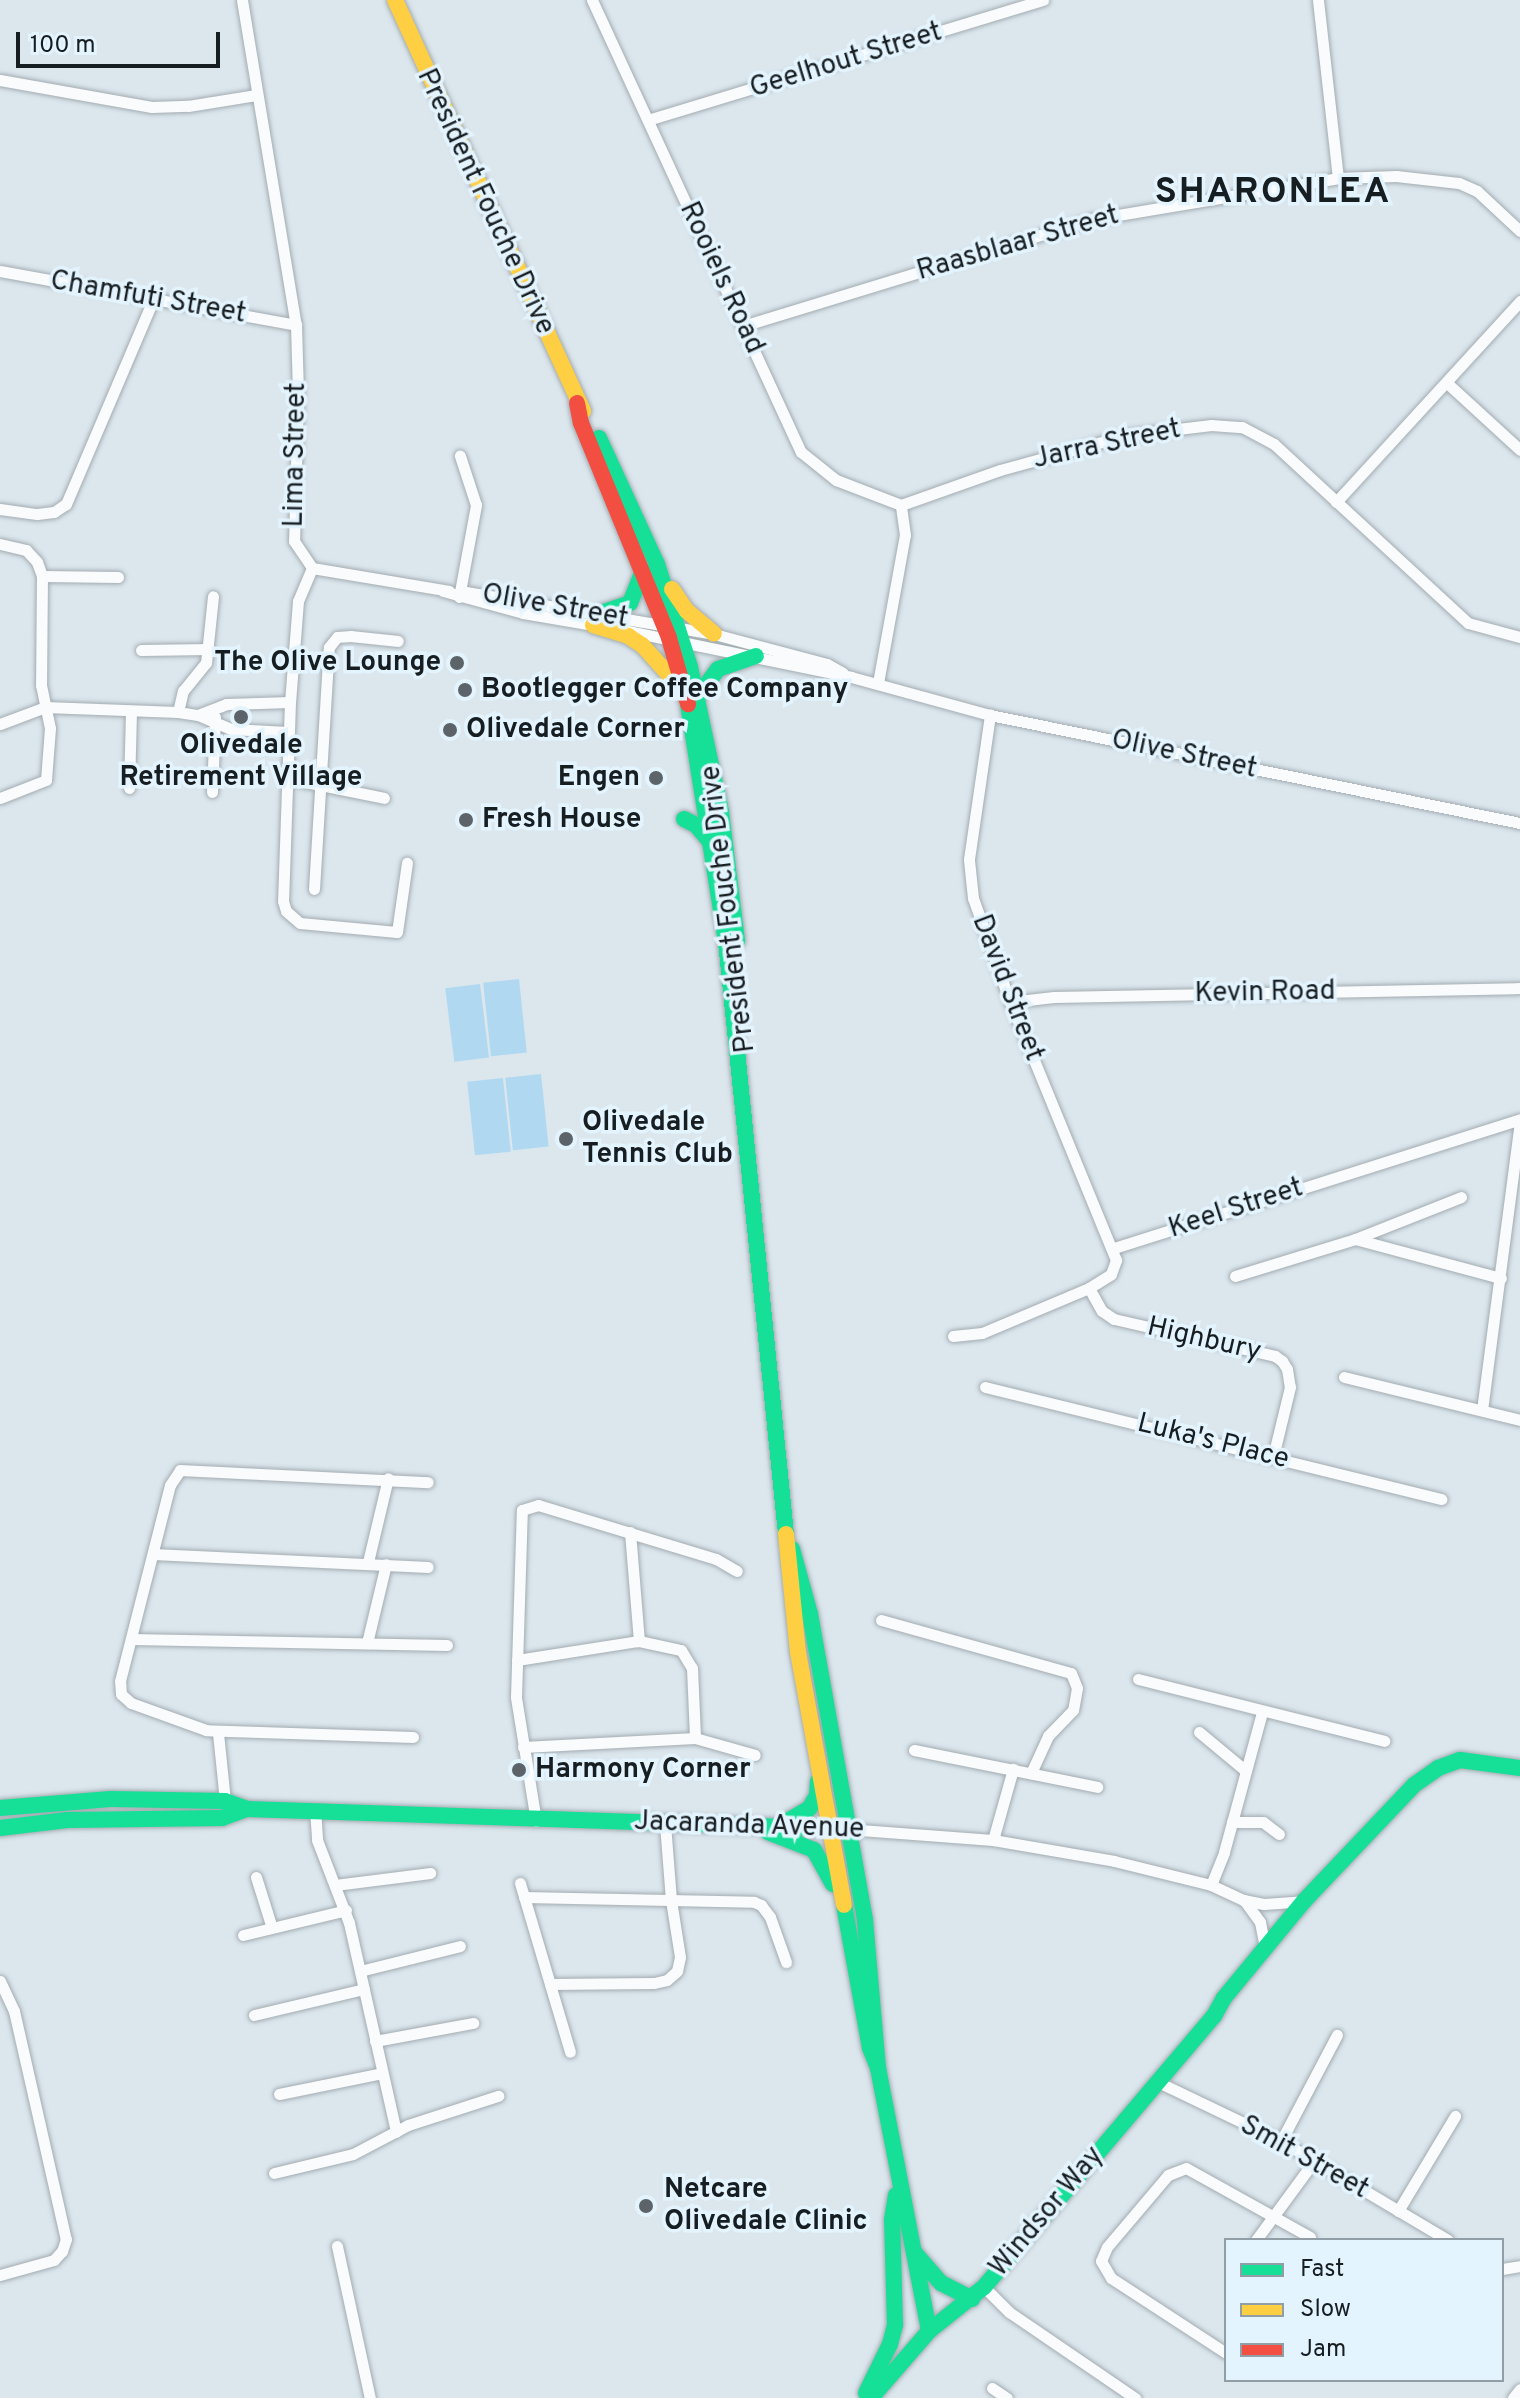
<!DOCTYPE html>
<style>
body{margin:0}
#map{position:relative;width:1520px;height:2398px;overflow:hidden;background:#dbe6ed;font-family:Overpass,sans-serif}
div>[style]{position:absolute}
[style*='--x']{left:calc(var(--x)*1px);top:calc(var(--y)*1px);width:calc(var(--w)*1px);rotate:calc(var(--a)*1deg)}
.green>*{inset:0;background:#b0d9f1;transform-origin:0 0}
.roads{filter:drop-shadow(0 0 2px #a3acb1) drop-shadow(0 0 2px #a3acb1)}
.street>*{height:11px;margin:-5.5px;padding:0 5.5px;transform-origin:5.5px;border-radius:5.5px;background:#fafbfc}
.fast>*{height:16px;margin:-8px;padding:0 8px;transform-origin:8px;border-radius:8px;background:#16e098}
.slow>*{height:16px;margin:-8px;padding:0 8px;transform-origin:8px;border-radius:8px;background:#ffcf43}
.jam>*{height:16px;margin:-8px;padding:0 8px;transform-origin:8px;border-radius:8px;background:#f24e42}
.dots>*{width:22px;height:22px;translate:-50% -50%;box-sizing:border-box;border:4px solid #e4f4fe;border-radius:50%}
span{translate:-50% -50%;white-space:nowrap;text-align:center;line-height:1.15;-webkit-text-stroke:7px #e4f4fe;paint-order:stroke}
.street-label{font-size:28px;color:#171e22}
.poi-label{font-size:28px;color:#171e22;font-weight:700}
.right{translate:-100% -50%;text-align:right}
.left{translate:0 -50%;text-align:left}
.district-label{font-size:36px;color:#171e22;font-weight:700;letter-spacing:2px}
.legend{position:absolute;left:1224px;top:2238px;width:280px;height:144px;box-sizing:border-box;background:#e4f4fe;border:2px solid #929ea6;margin:0;padding:10px 14px;list-style:none;font-size:24px;color:#171e22}
.legend li{display:flex;align-items:center;gap:16px;height:40px}
.legend b{width:40px;border:2px solid #929ea6}
.scale{position:absolute;left:16px;top:32px;width:204px;height:36px;box-sizing:border-box;border:4px solid #171e22;border-top:0;padding-left:10px;font-size:24px;line-height:28px;white-space:nowrap;color:#171e22;-webkit-text-stroke:6px #e4f4fe;paint-order:stroke}
</style>
<div id="map">
<div class="green">
<div style="left:519px;top:979px;width:74px;height:36px;rotate:84deg"></div>
<div style="left:480px;top:984px;width:74px;height:35px;rotate:83deg"></div>
<div style="left:541px;top:1074px;width:73px;height:36px;rotate:84deg"></div>
<div style="left:503px;top:1078px;width:74px;height:36px;rotate:84deg"></div>
</div>
<div class="roads">
<div class="street">
<div style="--x:242;--y:0;--w:329;--a:80.6"></div>
<div style="--x:296;--y:325;--w:66;--a:88.3"></div>
<div style="--x:298;--y:391;--w:150;--a:91.5"></div>
<div style="--x:294;--y:541;--w:32;--a:56"></div>
<div style="--x:312;--y:568;--w:36;--a:113"></div>
<div style="--x:298;--y:601;--w:101;--a:94.5"></div>
<div style="--x:290;--y:702;--w:199;--a:92"></div>
<div style="--x:283;--y:901;--w:10;--a:73"></div>
<div style="--x:286;--y:911;--w:18;--a:41"></div>
<div style="--x:300;--y:923;--w:97;--a:5.3"></div>
<div style="--x:397;--y:932;--w:70;--a:-81.8"></div>
<div style="--x:592;--y:0;--w:498;--a:65.2"></div>
<div style="--x:801;--y:452;--w:45;--a:38.7"></div>
<div style="--x:836;--y:480;--w:70;--a:21"></div>
<div style="--x:1318;--y:0;--w:179;--a:83.6"></div>
<div style="--x:0;--y:80;--w:154;--a:10.1"></div>
<div style="--x:152;--y:107;--w:36;--a:-2"></div>
<div style="--x:188;--y:106;--w:69;--a:-9.2"></div>
<div style="--x:648;--y:120;--w:413;--a:-16.9"></div>
<div style="--x:0;--y:271;--w:301;--a:10.3"></div>
<div style="--x:743;--y:326;--w:367;--a:-17"></div>
<div style="--x:1094;--y:219;--w:247;--a:-9.5"></div>
<div style="--x:1338;--y:178;--w:58;--a:-2"></div>
<div style="--x:1396;--y:176;--w:63;--a:6.3"></div>
<div style="--x:1459;--y:183;--w:20;--a:24"></div>
<div style="--x:1477;--y:191;--w:59;--a:42.9"></div>
<div style="--x:1447;--y:383;--w:99;--a:42.5"></div>
<div style="--x:1336;--y:502;--w:273;--a:-47.5"></div>
<div style="--x:901;--y:505;--w:105;--a:-19.5"></div>
<div style="--x:1000;--y:470;--w:132;--a:-15.4"></div>
<div style="--x:1127;--y:435;--w:85;--a:-6.8"></div>
<div style="--x:1211;--y:425;--w:31;--a:4"></div>
<div style="--x:1242;--y:427;--w:36;--a:28"></div>
<div style="--x:1274;--y:444;--w:264;--a:42.7"></div>
<div style="--x:1468;--y:623;--w:54;--a:15.1"></div>
<div style="--x:0;--y:509;--w:37;--a:8"></div>
<div style="--x:37;--y:514;--w:17;--a:-7"></div>
<div style="--x:54;--y:512;--w:14;--a:-34"></div>
<div style="--x:66;--y:504;--w:222;--a:-66.9"></div>
<div style="--x:0;--y:544;--w:27;--a:13"></div>
<div style="--x:26;--y:550;--w:16;--a:47"></div>
<div style="--x:37;--y:562;--w:15;--a:70"></div>
<div style="--x:42;--y:576;--w:109;--a:90.5"></div>
<div style="--x:41;--y:685;--w:44;--a:78.2"></div>
<div style="--x:50;--y:728;--w:52;--a:94.4"></div>
<div style="--x:46;--y:780;--w:49;--a:158.6"></div>
<div style="--x:312;--y:568;--w:139;--a:9.5"></div>
<div style="--x:42;--y:576;--w:76;--a:0.8"></div>
<div style="--x:443;--y:591;--w:83;--a:15.4"></div>
<div style="--x:523;--y:613;--w:76;--a:9.8"></div>
<div style="--x:466;--y:592;--w:252;--a:9.6"></div>
<div style="--x:714;--y:634;--w:117;--a:14.9"></div>
<div style="--x:827;--y:664;--w:18;--a:29"></div>
<div style="--x:459;--y:597;--w:94;--a:-79.5"></div>
<div style="--x:476;--y:505;--w:52;--a:-108.1"></div>
<div style="--x:623;--y:630;--w:233;--a:11.6"></div>
<div style="--x:851;--y:677;--w:144;--a:15.3"></div>
<div style="--x:990;--y:715;--w:541;--a:11.52"></div>
<div style="--x:141;--y:650;--w:68;--a:-0.8"></div>
<div style="--x:878;--y:683;--w:150;--a:-79.7"></div>
<div style="--x:905;--y:535;--w:30;--a:-98"></div>
<div style="--x:178;--y:712;--w:22;--a:-77"></div>
<div style="--x:183;--y:691;--w:36;--a:-51"></div>
<div style="--x:206;--y:663;--w:67;--a:-84"></div>
<div style="--x:198;--y:715;--w:30;--a:-21"></div>
<div style="--x:226;--y:704;--w:64;--a:-1.8"></div>
<div style="--x:0;--y:724;--w:48;--a:-20.7"></div>
<div style="--x:45;--y:707;--w:133;--a:2.2"></div>
<div style="--x:178;--y:712;--w:20;--a:9"></div>
<div style="--x:198;--y:715;--w:36;--a:23"></div>
<div style="--x:231;--y:729;--w:57;--a:3"></div>
<div style="--x:286;--y:778;--w:100;--a:11.5"></div>
<div style="--x:129;--y:788;--w:77;--a:-88.5"></div>
<div style="--x:212;--y:792;--w:75;--a:-87.7"></div>
<div style="--x:314;--y:889;--w:242;--a:-86.5"></div>
<div style="--x:329;--y:647;--w:13;--a:-51"></div>
<div style="--x:337;--y:637;--w:14;--a:-4"></div>
<div style="--x:351;--y:636;--w:47;--a:6.1"></div>
<div style="--x:1010;--y:1002;--w:44;--a:-6.5"></div>
<div style="--x:1054;--y:997;--w:466;--a:-1.1"></div>
<div style="--x:1355;--y:1239;--w:151;--a:15"></div>
<div style="--x:1114;--y:1248;--w:426;--a:-17.6"></div>
<div style="--x:1235;--y:1276;--w:126;--a:-17.1"></div>
<div style="--x:1355;--y:1239;--w:114;--a:-21.6"></div>
<div style="--x:1089;--y:1288;--w:26;--a:61"></div>
<div style="--x:1102;--y:1311;--w:14;--a:34"></div>
<div style="--x:1114;--y:1319;--w:165;--a:12.9"></div>
<div style="--x:1275;--y:1356;--w:9;--a:36"></div>
<div style="--x:1282;--y:1361;--w:9;--a:58"></div>
<div style="--x:1287;--y:1369;--w:18;--a:81"></div>
<div style="--x:1290;--y:1387;--w:72;--a:103.7"></div>
<div style="--x:953;--y:1336;--w:29;--a:-6"></div>
<div style="--x:982;--y:1333;--w:116;--a:-22.8"></div>
<div style="--x:1089;--y:1288;--w:26;--a:-32"></div>
<div style="--x:1111;--y:1274;--w:15;--a:-70"></div>
<div style="--x:1116;--y:1260;--w:279;--a:-112.3"></div>
<div style="--x:1010;--y:1002;--w:110;--a:-109.6"></div>
<div style="--x:973;--y:898;--w:39;--a:-96"></div>
<div style="--x:969;--y:859;--w:146;--a:-81.7"></div>
<div style="--x:1344;--y:1377;--w:181;--a:13.7"></div>
<div style="--x:985;--y:1387;--w:470;--a:13.8"></div>
<div style="--x:1482;--y:1410;--w:290;--a:-82.5"></div>
<div style="--x:630;--y:1532;--w:109;--a:85.3"></div>
<div style="--x:153;--y:1554;--w:275;--a:2.7"></div>
<div style="--x:368;--y:1562;--w:86;--a:-76.6"></div>
<div style="--x:881;--y:1620;--w:197;--a:15.6"></div>
<div style="--x:1071;--y:1673;--w:16;--a:68"></div>
<div style="--x:1077;--y:1688;--w:22;--a:100"></div>
<div style="--x:1073;--y:1710;--w:36;--a:134"></div>
<div style="--x:1048;--y:1736;--w:41;--a:114.7"></div>
<div style="--x:131;--y:1639;--w:316;--a:1.1"></div>
<div style="--x:367;--y:1643;--w:81;--a:-76.5"></div>
<div style="--x:517;--y:1660;--w:123;--a:-8.9"></div>
<div style="--x:639;--y:1641;--w:43;--a:12.1"></div>
<div style="--x:681;--y:1650;--w:21;--a:59"></div>
<div style="--x:692;--y:1668;--w:70;--a:87.5"></div>
<div style="--x:1138;--y:1679;--w:254;--a:14.1"></div>
<div style="--x:1199;--y:1732;--w:61;--a:39.7"></div>
<div style="--x:218;--y:1733;--w:68;--a:84.1"></div>
<div style="--x:413;--y:1737;--w:207;--a:-178.1"></div>
<div style="--x:206;--y:1730;--w:80;--a:-160.2"></div>
<div style="--x:131;--y:1703;--w:13;--a:-138"></div>
<div style="--x:121;--y:1694;--w:13;--a:-94"></div>
<div style="--x:120;--y:1681;--w:202;--a:-75.7"></div>
<div style="--x:170;--y:1485;--w:18;--a:-56"></div>
<div style="--x:180;--y:1470;--w:248;--a:2.8"></div>
<div style="--x:523;--y:1747;--w:172;--a:-3"></div>
<div style="--x:695;--y:1738;--w:62;--a:15.8"></div>
<div style="--x:914;--y:1750;--w:187;--a:11.4"></div>
<div style="--x:315;--y:1809;--w:31;--a:86"></div>
<div style="--x:317;--y:1840;--w:89;--a:68.9"></div>
<div style="--x:349;--y:1923;--w:214;--a:77.3"></div>
<div style="--x:536;--y:1821;--w:126;--a:-99.2"></div>
<div style="--x:516;--y:1697;--w:187;--a:-88.2"></div>
<div style="--x:522;--y:1510;--w:17;--a:-17"></div>
<div style="--x:538;--y:1505;--w:186;--a:16.9"></div>
<div style="--x:716;--y:1559;--w:24;--a:30"></div>
<div style="--x:1232;--y:1822;--w:31;--a:0"></div>
<div style="--x:1263;--y:1822;--w:20;--a:37"></div>
<div style="--x:847;--y:1829;--w:146;--a:4.3"></div>
<div style="--x:993;--y:1840;--w:123;--a:9.8"></div>
<div style="--x:1114;--y:1861;--w:100;--a:13.9"></div>
<div style="--x:1211;--y:1885;--w:35;--a:25"></div>
<div style="--x:1243;--y:1900;--w:21;--a:11"></div>
<div style="--x:1264;--y:1904;--w:39;--a:-4"></div>
<div style="--x:993;--y:1840;--w:74;--a:-74.3"></div>
<div style="--x:256;--y:1877;--w:53;--a:72.6"></div>
<div style="--x:520;--y:1883;--w:176;--a:73.5"></div>
<div style="--x:335;--y:1885;--w:96;--a:-7.2"></div>
<div style="--x:1211;--y:1885;--w:35;--a:-68"></div>
<div style="--x:1224;--y:1852;--w:145;--a:-74.8"></div>
<div style="--x:524;--y:1897;--w:230;--a:1.2"></div>
<div style="--x:754;--y:1902;--w:8;--a:23"></div>
<div style="--x:761;--y:1905;--w:15;--a:53"></div>
<div style="--x:770;--y:1917;--w:48;--a:70.4"></div>
<div style="--x:1244;--y:1900;--w:27;--a:54"></div>
<div style="--x:1260;--y:1922;--w:25;--a:79"></div>
<div style="--x:243;--y:1935;--w:106;--a:-13.6"></div>
<div style="--x:360;--y:1971;--w:103;--a:-14"></div>
<div style="--x:0;--y:1981;--w:33;--a:65"></div>
<div style="--x:14;--y:2011;--w:234;--a:77.2"></div>
<div style="--x:66;--y:2239;--w:13;--a:108"></div>
<div style="--x:62;--y:2251;--w:12;--a:132"></div>
<div style="--x:54;--y:2260;--w:56;--a:164.5"></div>
<div style="--x:550;--y:1984;--w:104;--a:-0.6"></div>
<div style="--x:654;--y:1983;--w:13;--a:-13"></div>
<div style="--x:667;--y:1980;--w:13;--a:-42"></div>
<div style="--x:677;--y:1971;--w:14;--a:-78"></div>
<div style="--x:680;--y:1957;--w:58;--a:-99"></div>
<div style="--x:671;--y:1900;--w:76;--a:-94.5"></div>
<div style="--x:254;--y:2015;--w:113;--a:-13.3"></div>
<div style="--x:375;--y:2041;--w:100;--a:-10.4"></div>
<div style="--x:1158;--y:2082;--w:136;--a:25.6"></div>
<div style="--x:1281;--y:2141;--w:194;--a:30.7"></div>
<div style="--x:279;--y:2094;--w:105;--a:-11.5"></div>
<div style="--x:1281;--y:2141;--w:120;--a:-62.2"></div>
<div style="--x:274;--y:2173;--w:81;--a:-13.5"></div>
<div style="--x:353;--y:2154;--w:62;--a:-27.8"></div>
<div style="--x:408;--y:2125;--w:95;--a:-17.9"></div>
<div style="--x:1398;--y:2211;--w:111;--a:-59"></div>
<div style="--x:1256;--y:2240;--w:98;--a:-53.7"></div>
<div style="--x:337;--y:2246;--w:156;--a:77.8"></div>
<div style="--x:1502;--y:2269;--w:18;--a:-9"></div>
<div style="--x:984;--y:2287;--w:35;--a:45"></div>
<div style="--x:1009;--y:2312;--w:153;--a:34.3"></div>
<div style="--x:1226;--y:2353;--w:137;--a:-146.9"></div>
<div style="--x:1111;--y:2278;--w:20;--a:-120"></div>
<div style="--x:1101;--y:2261;--w:15;--a:-67"></div>
<div style="--x:1107;--y:2247;--w:94;--a:-49.7"></div>
<div style="--x:1168;--y:2175;--w:19;--a:-21"></div>
<div style="--x:1186;--y:2168;--w:142;--a:29.1"></div>
<div style="--x:992;--y:2388;--w:18;--a:34"></div>
<div style="--x:1513;--y:2398;--w:11;--a:-52"></div>
</div>
<div class="fast">
<div style="--x:599;--y:438;--w:139;--a:65.3"></div>
<div style="--x:657;--y:564;--w:108;--a:72.2"></div>
<div style="--x:690;--y:667;--w:148;--a:77.9"></div>
<div style="--x:721;--y:812;--w:130;--a:82.9"></div>
<div style="--x:595;--y:615;--w:37;--a:-19"></div>
<div style="--x:630;--y:603;--w:35;--a:-68"></div>
<div style="--x:697;--y:697;--w:35;--a:-53"></div>
<div style="--x:718;--y:669;--w:40;--a:-18.9"></div>
<div style="--x:688;--y:704;--w:241;--a:80.9"></div>
<div style="--x:726;--y:942;--w:595;--a:84.21"></div>
<div style="--x:684;--y:819;--w:13;--a:27"></div>
<div style="--x:696;--y:825;--w:23;--a:50"></div>
<div style="--x:792;--y:1549;--w:67;--a:74.5"></div>
<div style="--x:810;--y:1614;--w:311;--a:79.8"></div>
<div style="--x:865;--y:1920;--w:149;--a:85"></div>
<div style="--x:878;--y:2068;--w:268;--a:79"></div>
<div style="--x:0;--y:1808;--w:111;--a:-4.6"></div>
<div style="--x:111;--y:1799;--w:114;--a:1"></div>
<div style="--x:225;--y:1801;--w:23;--a:20"></div>
<div style="--x:247;--y:1809;--w:600;--a:1.91"></div>
<div style="--x:779;--y:1826;--w:34;--a:-30"></div>
<div style="--x:809;--y:1809;--w:16;--a:-60"></div>
<div style="--x:817;--y:1795;--w:14;--a:-86"></div>
<div style="--x:0;--y:1828;--w:68;--a:-6.7"></div>
<div style="--x:68;--y:1820;--w:154;--a:-0.7"></div>
<div style="--x:222;--y:1818;--w:27;--a:-20"></div>
<div style="--x:768;--y:1832;--w:49;--a:21.4"></div>
<div style="--x:814;--y:1850;--w:39;--a:61"></div>
<div style="--x:844;--y:1905;--w:145;--a:79.7"></div>
<div style="--x:870;--y:2048;--w:22;--a:68"></div>
<div style="--x:914;--y:2252;--w:41;--a:48.9"></div>
<div style="--x:941;--y:2283;--w:35;--a:27"></div>
<div style="--x:866;--y:2393;--w:55;--a:-63.9"></div>
<div style="--x:890;--y:2344;--w:20;--a:-75"></div>
<div style="--x:895;--y:2325;--w:105;--a:-91.6"></div>
<div style="--x:892;--y:2220;--w:25;--a:-81"></div>
<div style="--x:871;--y:2398;--w:89;--a:-49.1"></div>
<div style="--x:929;--y:2331;--w:70;--a:-38.7"></div>
<div style="--x:984;--y:2287;--w:355;--a:-49.7"></div>
<div style="--x:1214;--y:2016;--w:21;--a:-61"></div>
<div style="--x:1224;--y:1998;--w:126;--a:-50.5"></div>
<div style="--x:1304;--y:1901;--w:160;--a:-46.5"></div>
<div style="--x:1414;--y:1785;--w:29;--a:-35"></div>
<div style="--x:1438;--y:1768;--w:23;--a:-20"></div>
<div style="--x:1460;--y:1760;--w:61;--a:7.6"></div>
</div>
<div class="slow">
<div style="--x:395;--y:0;--w:452;--a:65.4"></div>
<div style="--x:672;--y:589;--w:27;--a:56"></div>
<div style="--x:687;--y:611;--w:35;--a:40"></div>
<div style="--x:593;--y:625;--w:37;--a:17"></div>
<div style="--x:628;--y:636;--w:17;--a:33"></div>
<div style="--x:642;--y:645;--w:55;--a:47.9"></div>
<div style="--x:786;--y:1534;--w:119;--a:84.2"></div>
<div style="--x:798;--y:1652;--w:257;--a:79.7"></div>
</div>
<div class="jam">
<div style="--x:577;--y:403;--w:20;--a:79"></div>
<div style="--x:581;--y:423;--w:232;--a:67.7"></div>
<div style="--x:669;--y:638;--w:69;--a:73.9"></div>
</div>
</div>
<div class="dots">
<div style="left:457px;top:663px;background:#5c6469"></div>
<div style="left:465px;top:690px;background:#5c6469"></div>
<div style="left:241px;top:717px;background:#5c6469"></div>
<div style="left:450px;top:730px;background:#5c6469"></div>
<div style="left:656px;top:778px;background:#5c6469"></div>
<div style="left:466px;top:820px;background:#5c6469"></div>
<div style="left:566px;top:1139px;background:#5c6469"></div>
<div style="left:519px;top:1770px;background:#5c6469"></div>
<div style="left:646px;top:2206px;background:#5c6469"></div>
</div>
<div class="street-label">
<span style="left:846px;top:61px;rotate:-17deg">Geelhout Street</span>
<span style="left:485px;top:202px;rotate:65deg">President Fouche Drive</span>
<span style="left:1018px;top:244px;rotate:-16deg">Raasblaar Street</span>
<span style="left:721px;top:278px;rotate:65deg">Rooiels Road</span>
<span style="left:148px;top:298px;rotate:10deg">Chamfuti Street</span>
<span style="left:1107px;top:445px;rotate:-12deg">Jarra Street</span>
<span style="left:296px;top:455px;rotate:-89deg">Lima Street</span>
<span style="left:555px;top:607px;rotate:10deg">Olive Street</span>
<span style="left:1184px;top:755px;rotate:12deg">Olive Street</span>
<span style="left:729px;top:909px;rotate:-97deg">President Fouche Drive</span>
<span style="left:1007px;top:988px;rotate:69deg">David Street</span>
<span style="left:1265px;top:993px;rotate:-1deg">Kevin Road</span>
<span style="left:1236px;top:1209px;rotate:-18deg">Keel Street</span>
<span style="left:1204px;top:1340px;rotate:13deg">Highbury</span>
<span style="left:1213px;top:1442px;rotate:14deg">Luka's Place</span>
<span style="left:749px;top:1826px;rotate:2deg">Jacaranda Avenue</span>
<span style="left:1304px;top:2158px;rotate:29deg">Smit Street</span>
<span style="left:1047px;top:2212px;rotate:-50deg">Windsor Way</span>
</div>
<div class="poi-label">
<span class="right" style="left:441px;top:663px">The Olive Lounge</span>
<span class="left" style="left:481px;top:690px">Bootlegger Coffee Company</span>
<span class="left" style="left:466px;top:730px">Olivedale Corner</span>
<span style="left:241px;top:762px">Olivedale<br>Retirement Village</span>
<span class="right" style="left:640px;top:778px">Engen</span>
<span class="left" style="left:482px;top:820px">Fresh House</span>
<span class="left" style="left:582px;top:1139px">Olivedale<br>Tennis Club</span>
<span class="left" style="left:535px;top:1770px">Harmony Corner</span>
<span class="left" style="left:664px;top:2206px">Netcare<br>Olivedale Clinic</span>
</div>
<div class="district-label">
<span style="left:1273px;top:194px">SHARONLEA</span>
</div>
<ul class="legend">
<li><b style="height:10px;background:#16e098"></b>Fast</li>
<li><b style="height:10px;background:#ffcf43"></b>Slow</li>
<li><b style="height:10px;background:#f24e42"></b>Jam</li>
</ul>
<div class="scale">100 m</div>
</div>
